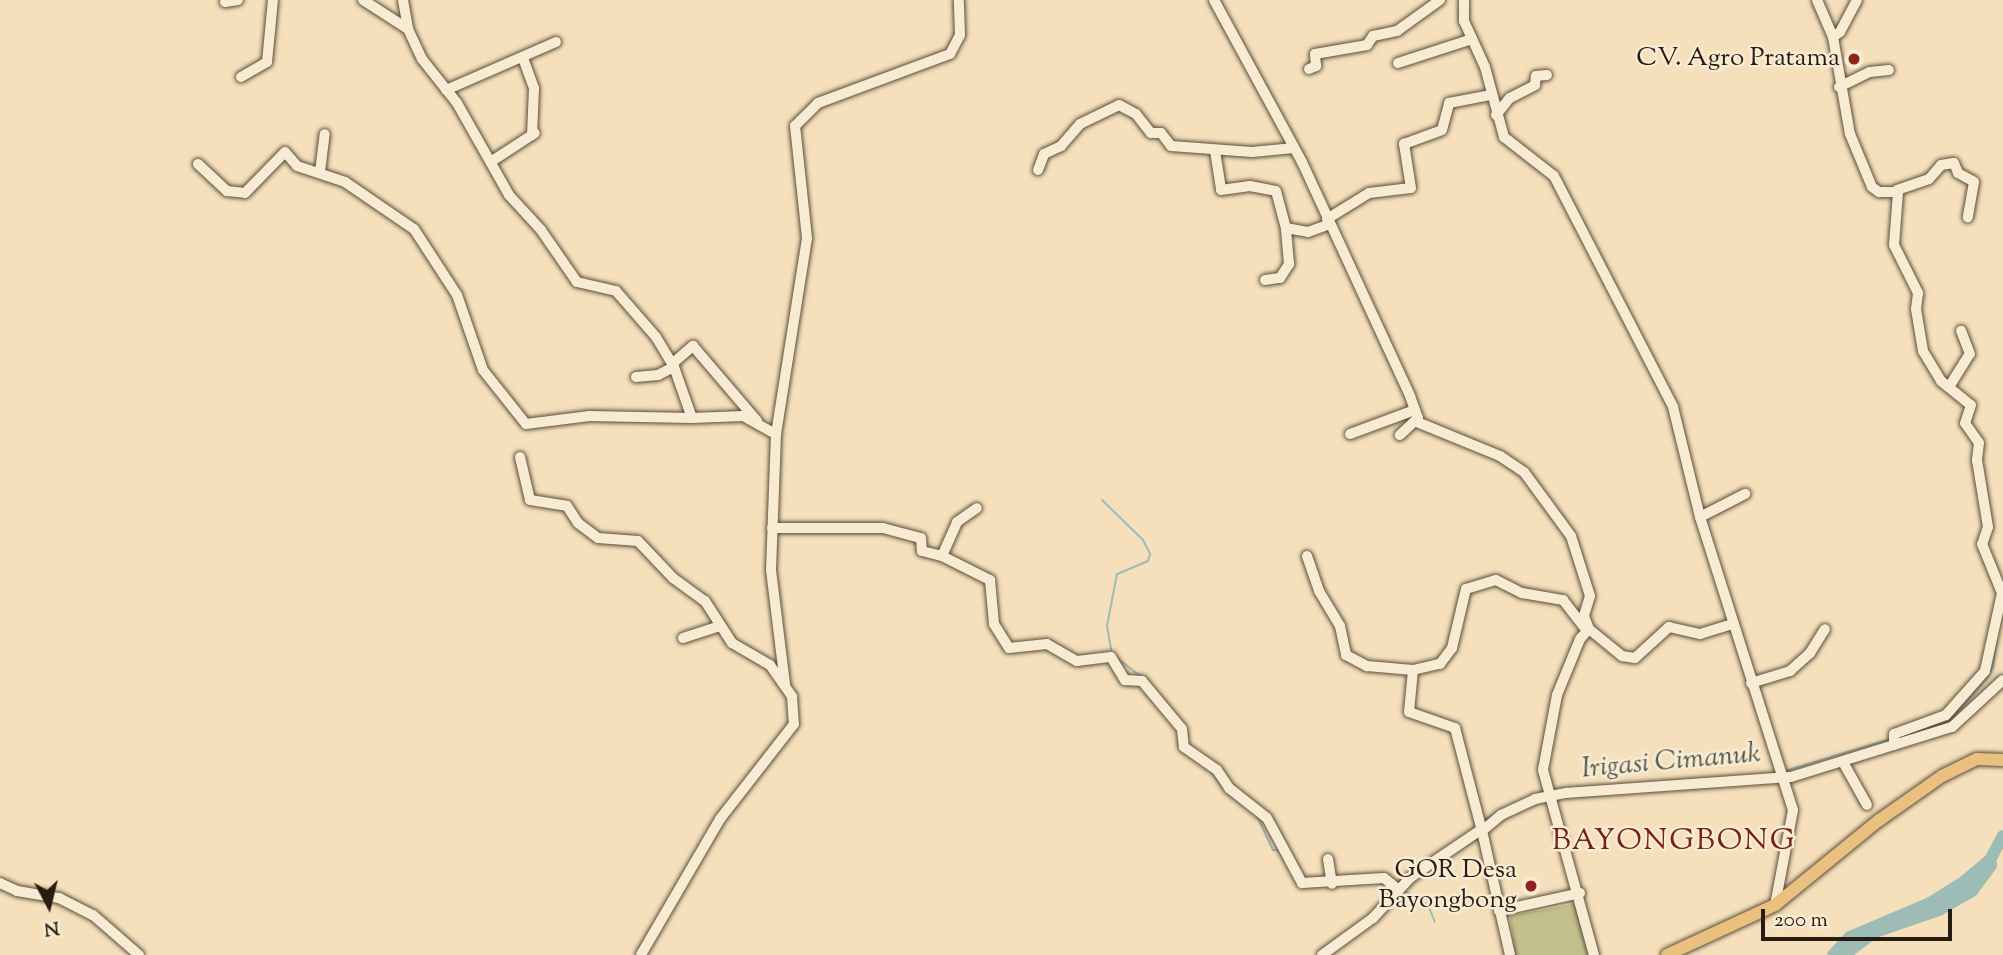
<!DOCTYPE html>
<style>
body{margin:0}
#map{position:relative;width:2003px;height:955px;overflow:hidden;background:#f5e0bb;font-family:"Sorts Mill Goudy",serif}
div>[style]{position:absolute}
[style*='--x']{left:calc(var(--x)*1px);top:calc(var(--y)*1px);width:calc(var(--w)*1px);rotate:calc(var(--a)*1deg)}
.green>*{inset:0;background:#c4c08b}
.stream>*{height:2px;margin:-1px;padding:0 1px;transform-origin:1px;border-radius:1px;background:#9dbcb6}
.river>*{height:12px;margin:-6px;padding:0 6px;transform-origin:6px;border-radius:6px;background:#9dbcb6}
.roads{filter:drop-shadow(0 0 2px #5a4d3b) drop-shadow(0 0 2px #5a4d3b)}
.minor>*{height:10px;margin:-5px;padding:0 5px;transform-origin:5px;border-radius:5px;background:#f8ebd3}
.major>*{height:12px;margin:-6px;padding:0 6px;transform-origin:6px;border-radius:6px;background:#eac07e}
.dots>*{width:19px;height:19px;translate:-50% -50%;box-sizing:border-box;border:4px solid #f8ebd3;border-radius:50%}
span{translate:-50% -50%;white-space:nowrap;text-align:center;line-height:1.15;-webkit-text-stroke:5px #f8ebd3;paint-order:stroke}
.poi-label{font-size:26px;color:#271c10}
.right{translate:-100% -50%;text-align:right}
.water-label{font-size:28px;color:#50544a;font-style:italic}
.quarter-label{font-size:30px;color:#7a1f14;letter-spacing:2px}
.north{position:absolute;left:14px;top:871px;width:70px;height:70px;-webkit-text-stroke:5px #f8ebd3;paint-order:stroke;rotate:173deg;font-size:19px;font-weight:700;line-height:28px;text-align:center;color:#271c10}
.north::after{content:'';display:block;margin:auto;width:24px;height:32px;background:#271c10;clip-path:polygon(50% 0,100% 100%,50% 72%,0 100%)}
.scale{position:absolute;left:1761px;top:909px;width:191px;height:32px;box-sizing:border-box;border:4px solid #271c10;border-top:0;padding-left:9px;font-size:21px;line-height:24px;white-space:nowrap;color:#271c10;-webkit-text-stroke:5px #f8ebd3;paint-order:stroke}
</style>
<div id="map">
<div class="green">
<div style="clip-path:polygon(1579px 903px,1593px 955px,1515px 955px,1510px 916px)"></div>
</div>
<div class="stream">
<div style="--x:1102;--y:500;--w:57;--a:44.3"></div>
<div style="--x:1143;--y:540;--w:16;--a:63"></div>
<div style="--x:1150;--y:554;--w:7;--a:106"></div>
<div style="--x:1148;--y:561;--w:34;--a:157"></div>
<div style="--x:1117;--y:574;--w:53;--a:100.9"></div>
<div style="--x:1107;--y:626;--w:28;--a:80"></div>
<div style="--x:1112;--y:654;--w:37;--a:38"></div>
<div style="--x:1919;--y:730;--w:31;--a:-17"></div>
<div style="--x:1949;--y:721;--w:55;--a:-47.9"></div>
<div style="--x:1986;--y:680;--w:15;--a:-62"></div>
<div style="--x:1993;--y:667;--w:26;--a:-83"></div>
<div style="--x:1178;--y:738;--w:10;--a:79"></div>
<div style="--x:1211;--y:771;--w:19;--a:54"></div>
<div style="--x:1785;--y:771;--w:110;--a:-16.9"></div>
<div style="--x:1257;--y:816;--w:38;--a:65"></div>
<div style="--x:1273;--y:850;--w:6;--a:0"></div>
<div style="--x:1485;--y:819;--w:64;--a:-24.1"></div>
<div style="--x:1398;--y:882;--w:25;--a:-37"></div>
<div style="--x:1403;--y:890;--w:29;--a:31"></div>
<div style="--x:1428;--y:905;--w:18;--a:68"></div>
</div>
<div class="river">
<div style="--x:1833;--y:955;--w:25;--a:-47"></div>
<div style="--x:1850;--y:937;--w:87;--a:-23"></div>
<div style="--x:1930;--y:903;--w:36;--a:-32"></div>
<div style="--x:1961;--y:884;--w:38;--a:-40"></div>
<div style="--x:1990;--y:860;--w:27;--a:-62"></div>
<div style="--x:1844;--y:955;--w:39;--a:-37"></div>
<div style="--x:1875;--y:932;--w:68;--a:-19"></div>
<div style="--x:1939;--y:910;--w:39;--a:-30"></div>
<div style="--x:1973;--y:890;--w:31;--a:-54"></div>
</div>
<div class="roads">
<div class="minor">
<div style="--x:363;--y:0;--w:54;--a:32.8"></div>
<div style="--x:408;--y:29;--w:33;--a:65"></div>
<div style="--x:422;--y:59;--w:56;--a:51.5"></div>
<div style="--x:457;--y:103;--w:106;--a:60.5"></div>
<div style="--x:509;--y:195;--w:47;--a:47.6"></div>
<div style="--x:541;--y:230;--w:63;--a:55.3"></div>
<div style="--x:577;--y:282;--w:40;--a:13"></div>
<div style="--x:616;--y:291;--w:61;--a:49"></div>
<div style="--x:656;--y:337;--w:35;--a:59"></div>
<div style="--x:674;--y:367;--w:54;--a:70.6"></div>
<div style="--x:692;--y:418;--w:51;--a:-2.2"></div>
<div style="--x:743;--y:416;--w:38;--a:29"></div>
<div style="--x:776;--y:434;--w:136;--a:92.1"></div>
<div style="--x:771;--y:570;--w:115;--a:83"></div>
<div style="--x:403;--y:0;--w:29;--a:80"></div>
<div style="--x:1214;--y:0;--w:184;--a:61.5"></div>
<div style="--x:1302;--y:162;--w:258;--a:65.2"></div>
<div style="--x:1410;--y:396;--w:23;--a:70"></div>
<div style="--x:1418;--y:418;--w:25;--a:137"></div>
<div style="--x:1464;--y:0;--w:21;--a:90"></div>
<div style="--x:1464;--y:21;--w:51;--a:65.5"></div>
<div style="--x:1485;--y:67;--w:73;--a:74.8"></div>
<div style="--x:1504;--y:137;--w:63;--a:38"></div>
<div style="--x:1554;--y:176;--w:260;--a:62.7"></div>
<div style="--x:1673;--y:407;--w:113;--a:76.2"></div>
<div style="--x:1700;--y:517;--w:307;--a:72.4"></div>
<div style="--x:1793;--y:810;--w:97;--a:100.7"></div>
<div style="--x:1817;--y:0;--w:40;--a:66.6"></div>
<div style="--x:1833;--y:37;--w:98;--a:80.1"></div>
<div style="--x:1850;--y:134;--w:57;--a:67.5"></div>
<div style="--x:1872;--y:187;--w:9;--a:36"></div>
<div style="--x:1879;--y:192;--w:19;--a:0"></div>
<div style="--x:1898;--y:192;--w:53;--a:94.3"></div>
<div style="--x:1894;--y:245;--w:54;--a:63.4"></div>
<div style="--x:1918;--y:293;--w:16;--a:97"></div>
<div style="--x:1916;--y:309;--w:43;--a:80.5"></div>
<div style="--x:1923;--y:351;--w:35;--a:59"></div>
<div style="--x:1941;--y:381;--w:38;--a:39"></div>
<div style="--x:1971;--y:405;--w:19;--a:108"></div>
<div style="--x:1965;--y:423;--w:24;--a:55"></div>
<div style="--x:1979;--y:443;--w:17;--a:97"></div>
<div style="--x:1977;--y:460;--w:68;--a:80.7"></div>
<div style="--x:1988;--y:527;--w:18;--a:109"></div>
<div style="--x:1982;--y:544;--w:53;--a:67.8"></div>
<div style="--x:2002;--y:593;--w:80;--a:102.3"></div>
<div style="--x:1985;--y:671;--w:59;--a:131.6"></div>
<div style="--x:1946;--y:715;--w:55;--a:159.9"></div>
<div style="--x:1894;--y:734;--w:11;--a:90"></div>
<div style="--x:225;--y:2;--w:13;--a:-9"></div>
<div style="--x:1833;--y:37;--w:9;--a:-36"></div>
<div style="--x:1840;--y:32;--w:36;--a:-62"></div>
<div style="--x:523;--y:58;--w:32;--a:70"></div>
<div style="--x:534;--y:88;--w:47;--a:92.4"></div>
<div style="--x:1398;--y:63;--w:78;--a:-18"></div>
<div style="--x:1309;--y:69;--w:8;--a:-23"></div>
<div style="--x:1316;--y:66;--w:12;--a:-95"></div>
<div style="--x:1315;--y:54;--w:53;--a:-9.8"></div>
<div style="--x:1367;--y:45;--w:11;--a:-56"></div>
<div style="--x:1373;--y:36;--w:25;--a:-12"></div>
<div style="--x:1397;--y:31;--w:53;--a:-35.8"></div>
<div style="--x:241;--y:77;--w:30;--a:-30"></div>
<div style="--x:267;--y:62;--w:62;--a:-84.5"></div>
<div style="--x:1839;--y:87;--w:34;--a:-26"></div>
<div style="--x:1870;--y:72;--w:19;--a:-6"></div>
<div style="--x:446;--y:90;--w:120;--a:-23.6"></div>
<div style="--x:1496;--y:115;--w:22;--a:-51"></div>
<div style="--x:1510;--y:98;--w:28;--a:-27"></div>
<div style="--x:1535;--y:85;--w:9;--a:-84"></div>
<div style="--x:1536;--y:76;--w:11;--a:-5"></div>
<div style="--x:1215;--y:151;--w:39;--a:81"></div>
<div style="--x:1221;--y:190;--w:29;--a:-8"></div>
<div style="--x:1250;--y:186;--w:26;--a:11"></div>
<div style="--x:1276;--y:191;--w:38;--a:75"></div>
<div style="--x:1286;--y:228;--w:22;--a:10"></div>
<div style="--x:1308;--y:232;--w:23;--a:-20"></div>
<div style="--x:492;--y:161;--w:51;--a:-33.1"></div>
<div style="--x:198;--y:164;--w:40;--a:43"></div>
<div style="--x:227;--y:191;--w:18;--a:6"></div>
<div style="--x:245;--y:193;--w:57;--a:-45.7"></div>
<div style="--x:285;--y:152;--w:18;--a:49"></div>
<div style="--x:297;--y:166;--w:51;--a:18.4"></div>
<div style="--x:345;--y:182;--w:83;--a:34.3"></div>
<div style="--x:414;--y:229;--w:79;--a:56.9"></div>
<div style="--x:457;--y:295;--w:79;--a:70.9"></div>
<div style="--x:483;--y:370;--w:69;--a:51.5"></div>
<div style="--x:526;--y:424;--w:64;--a:-7.2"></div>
<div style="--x:589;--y:416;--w:103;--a:1.1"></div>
<div style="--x:1038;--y:170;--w:17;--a:-69"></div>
<div style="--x:1044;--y:154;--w:19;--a:-25"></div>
<div style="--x:1061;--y:146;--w:29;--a:-49"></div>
<div style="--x:1080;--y:124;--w:43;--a:-26"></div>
<div style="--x:1119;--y:105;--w:19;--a:28"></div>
<div style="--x:1136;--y:114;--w:24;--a:52"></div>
<div style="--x:1151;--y:133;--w:10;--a:0"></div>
<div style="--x:1161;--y:133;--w:16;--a:52"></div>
<div style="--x:1171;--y:146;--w:81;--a:4.2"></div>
<div style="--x:1252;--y:152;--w:42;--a:-5.4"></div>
<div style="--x:320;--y:172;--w:38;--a:-83"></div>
<div style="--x:1897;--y:190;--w:34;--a:-19"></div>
<div style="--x:1929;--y:179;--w:18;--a:-49"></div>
<div style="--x:1941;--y:165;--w:13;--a:-9"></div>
<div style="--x:1954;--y:163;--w:11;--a:68"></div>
<div style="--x:1958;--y:173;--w:18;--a:29"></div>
<div style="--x:1974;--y:182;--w:36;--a:100"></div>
<div style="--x:1327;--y:219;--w:49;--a:-31.8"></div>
<div style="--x:1369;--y:193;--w:42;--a:-6.8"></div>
<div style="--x:1411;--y:188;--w:45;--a:-99"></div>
<div style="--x:1404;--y:144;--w:40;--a:-20.2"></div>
<div style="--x:1442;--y:130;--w:28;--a:-75"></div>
<div style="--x:1449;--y:103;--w:43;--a:-10.8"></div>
<div style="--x:1265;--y:280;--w:15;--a:-8"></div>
<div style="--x:1280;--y:278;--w:17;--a:-57"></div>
<div style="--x:1289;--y:264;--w:36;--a:-95"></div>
<div style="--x:672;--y:364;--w:28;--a:-41"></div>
<div style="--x:693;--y:346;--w:99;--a:49.5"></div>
<div style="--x:636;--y:377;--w:22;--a:-5"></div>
<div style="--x:658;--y:375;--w:18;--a:-27"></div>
<div style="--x:1949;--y:387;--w:39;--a:-58"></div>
<div style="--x:1970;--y:354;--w:25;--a:-111"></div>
<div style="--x:1417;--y:422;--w:90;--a:22.3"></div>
<div style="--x:1500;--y:456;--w:29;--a:34"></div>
<div style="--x:1524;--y:472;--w:79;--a:53.7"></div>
<div style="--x:1571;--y:536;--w:63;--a:72.4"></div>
<div style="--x:1590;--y:596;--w:21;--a:107"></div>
<div style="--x:1584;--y:616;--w:14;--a:69"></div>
<div style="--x:1589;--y:629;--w:43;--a:39.3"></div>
<div style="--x:1622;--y:656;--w:13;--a:9"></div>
<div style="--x:1635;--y:658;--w:46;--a:-42.4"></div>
<div style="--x:1669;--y:627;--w:32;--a:13"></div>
<div style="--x:1700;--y:634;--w:34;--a:-17"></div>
<div style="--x:776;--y:434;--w:198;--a:-81"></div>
<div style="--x:807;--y:238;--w:113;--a:-96.1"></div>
<div style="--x:795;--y:126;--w:33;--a:-45"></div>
<div style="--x:818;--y:103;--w:141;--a:-20.4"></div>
<div style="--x:950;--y:54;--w:21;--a:-62"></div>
<div style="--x:960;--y:35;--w:35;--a:-92"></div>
<div style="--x:1350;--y:434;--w:69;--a:-20.3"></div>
<div style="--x:520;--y:457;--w:44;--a:76.9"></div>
<div style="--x:530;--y:500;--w:37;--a:9"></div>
<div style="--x:567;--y:506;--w:20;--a:57"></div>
<div style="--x:578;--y:523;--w:25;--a:37"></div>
<div style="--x:598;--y:538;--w:40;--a:4.3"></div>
<div style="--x:638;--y:541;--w:51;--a:46.6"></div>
<div style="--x:673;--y:578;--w:39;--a:36"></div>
<div style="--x:705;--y:601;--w:50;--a:57.3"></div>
<div style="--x:732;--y:643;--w:44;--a:30.1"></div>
<div style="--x:770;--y:665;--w:39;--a:55"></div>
<div style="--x:792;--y:697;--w:27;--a:86"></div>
<div style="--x:794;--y:724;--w:120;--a:127.9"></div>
<div style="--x:720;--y:819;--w:157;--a:120.2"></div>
<div style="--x:1700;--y:517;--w:51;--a:-27.1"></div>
<div style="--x:772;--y:528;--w:111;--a:0"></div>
<div style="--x:883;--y:528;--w:39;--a:15"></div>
<div style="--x:921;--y:538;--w:13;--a:86"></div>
<div style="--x:922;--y:551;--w:21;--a:14"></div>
<div style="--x:942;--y:556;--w:54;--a:26.6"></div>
<div style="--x:990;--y:580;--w:44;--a:84.8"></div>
<div style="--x:994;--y:624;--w:28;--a:58"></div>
<div style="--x:1009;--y:648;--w:38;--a:-6"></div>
<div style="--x:1047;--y:644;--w:34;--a:30"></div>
<div style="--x:1077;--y:661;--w:34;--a:-7"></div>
<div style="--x:1111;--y:657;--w:27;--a:59"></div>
<div style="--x:1125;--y:680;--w:17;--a:3"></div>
<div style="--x:1142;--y:681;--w:62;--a:50.2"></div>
<div style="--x:1182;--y:729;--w:18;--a:84"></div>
<div style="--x:1184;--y:747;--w:40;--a:34.9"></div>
<div style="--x:1217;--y:770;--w:22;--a:56"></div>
<div style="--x:1229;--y:788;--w:48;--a:38.3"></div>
<div style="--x:1267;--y:818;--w:74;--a:61.7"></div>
<div style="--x:1302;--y:883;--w:82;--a:-3.5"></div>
<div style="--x:1384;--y:878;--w:19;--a:39"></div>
<div style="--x:942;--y:556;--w:37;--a:-66"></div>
<div style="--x:957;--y:522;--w:24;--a:-35"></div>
<div style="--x:1307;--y:556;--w:37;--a:71"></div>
<div style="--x:1319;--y:591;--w:41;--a:59"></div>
<div style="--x:1340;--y:626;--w:30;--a:78"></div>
<div style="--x:1346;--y:655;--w:24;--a:28"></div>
<div style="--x:1367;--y:666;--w:46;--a:5"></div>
<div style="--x:1413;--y:670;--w:28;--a:-13"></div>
<div style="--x:1440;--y:664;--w:20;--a:-53"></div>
<div style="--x:1452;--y:648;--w:61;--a:-76.7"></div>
<div style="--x:1466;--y:589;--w:31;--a:-17"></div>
<div style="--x:1496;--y:580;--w:29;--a:27"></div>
<div style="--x:1522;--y:593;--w:42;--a:9.7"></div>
<div style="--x:1563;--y:600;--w:36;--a:52"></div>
<div style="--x:1589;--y:629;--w:13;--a:132"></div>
<div style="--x:1580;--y:639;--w:61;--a:112.3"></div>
<div style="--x:1557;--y:695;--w:76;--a:100.6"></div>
<div style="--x:1543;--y:770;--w:192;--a:74.6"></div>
<div style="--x:683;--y:638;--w:38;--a:-18"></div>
<div style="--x:1413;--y:670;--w:42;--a:95.4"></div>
<div style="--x:1409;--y:712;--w:49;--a:19.2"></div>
<div style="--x:1455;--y:728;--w:102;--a:75.3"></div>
<div style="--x:1751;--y:683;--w:41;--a:-17.1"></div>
<div style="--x:1790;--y:671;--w:27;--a:-42"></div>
<div style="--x:1810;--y:653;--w:28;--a:-58"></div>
<div style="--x:1843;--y:762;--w:49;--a:60.8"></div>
<div style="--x:1328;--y:859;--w:25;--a:81"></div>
<div style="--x:0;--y:883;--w:19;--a:25"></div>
<div style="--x:17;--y:891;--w:43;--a:9.5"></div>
<div style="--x:59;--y:898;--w:38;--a:27"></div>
<div style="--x:93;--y:915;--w:61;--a:41"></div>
<div style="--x:1499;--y:911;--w:83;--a:-12.5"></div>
<div style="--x:1322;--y:955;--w:63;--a:-36"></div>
<div style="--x:1373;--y:918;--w:56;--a:-47.2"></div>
<div style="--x:1411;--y:877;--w:86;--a:-34.1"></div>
<div style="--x:1510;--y:955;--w:127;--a:-102.7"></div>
<div style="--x:1482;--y:831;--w:25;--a:-40"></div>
<div style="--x:1501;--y:815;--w:38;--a:-25"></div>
<div style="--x:1535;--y:799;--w:33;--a:-11"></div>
<div style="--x:1567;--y:793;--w:225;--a:-4.1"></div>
<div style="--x:1791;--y:777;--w:169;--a:-17.3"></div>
<div style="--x:1952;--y:727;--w:69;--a:-42.7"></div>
</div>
<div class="major">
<div style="--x:1667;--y:955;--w:119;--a:-24.8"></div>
<div style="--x:1775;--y:905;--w:133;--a:-39.2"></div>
<div style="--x:1878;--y:821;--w:78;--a:-35.1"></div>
<div style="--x:1942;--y:776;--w:39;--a:-26"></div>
<div style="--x:1977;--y:759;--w:26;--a:2"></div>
</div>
</div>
<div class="dots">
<div style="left:1854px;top:59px;background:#8f2418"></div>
<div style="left:1531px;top:886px;background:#8f2418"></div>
</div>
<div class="poi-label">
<span class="right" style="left:1840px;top:59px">CV. Agro Pratama</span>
<span class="right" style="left:1517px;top:886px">GOR Desa<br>Bayongbong</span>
</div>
<div class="water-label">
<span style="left:1671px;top:762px;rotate:-5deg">Irigasi Cimanuk</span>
</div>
<div class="quarter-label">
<span style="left:1674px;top:842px">BAYONGBONG</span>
</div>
<div class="north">N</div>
<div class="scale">200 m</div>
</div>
